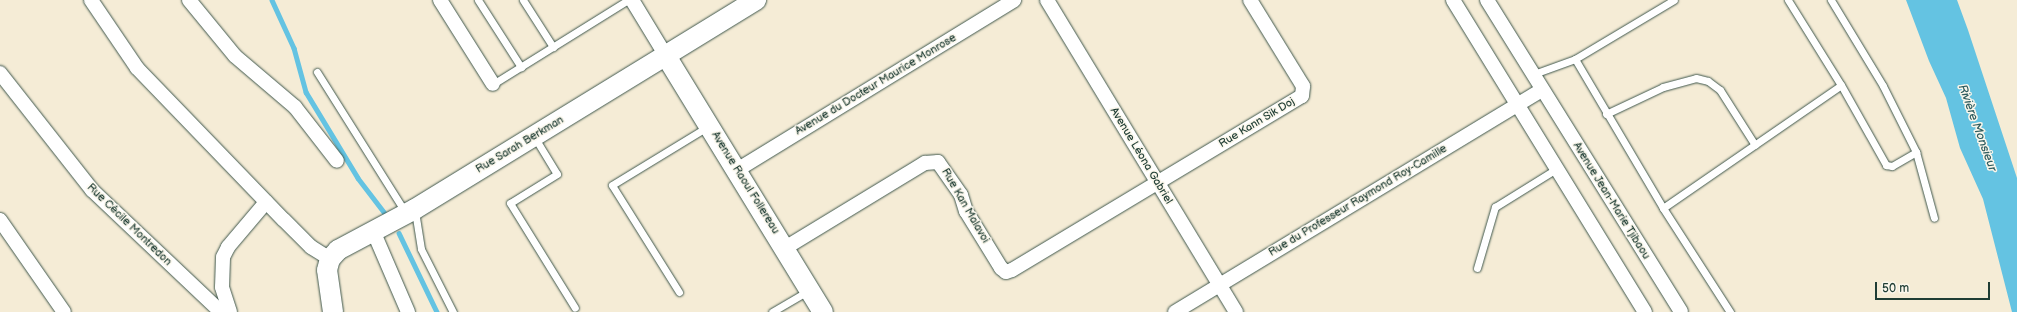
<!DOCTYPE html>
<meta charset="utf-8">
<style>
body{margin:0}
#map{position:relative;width:2017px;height:312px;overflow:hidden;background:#f5ecd6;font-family:"Balsamiq Sans",sans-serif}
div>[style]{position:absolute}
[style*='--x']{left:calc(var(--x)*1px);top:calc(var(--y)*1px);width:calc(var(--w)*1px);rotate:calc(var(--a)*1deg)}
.water>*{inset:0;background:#64c3e2}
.stream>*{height:4.5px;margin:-2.25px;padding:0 2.25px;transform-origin:2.25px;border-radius:2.25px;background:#64c3e2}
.roads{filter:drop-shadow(0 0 1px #3f574c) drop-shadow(0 0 1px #3f574c)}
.service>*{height:7px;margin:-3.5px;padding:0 3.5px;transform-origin:3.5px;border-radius:3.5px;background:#fff}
.minor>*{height:14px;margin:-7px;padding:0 7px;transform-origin:7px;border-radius:7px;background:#fff}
.secondary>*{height:20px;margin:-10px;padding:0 10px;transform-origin:10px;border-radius:10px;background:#fff}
span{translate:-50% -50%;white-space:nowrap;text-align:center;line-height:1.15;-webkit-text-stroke:3px #fbf7ec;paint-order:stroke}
.street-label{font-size:11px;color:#1f3d34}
.water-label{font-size:12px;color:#305e60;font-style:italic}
.scale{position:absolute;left:1875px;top:282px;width:115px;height:18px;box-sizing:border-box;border:2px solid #1f3d34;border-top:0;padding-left:5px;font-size:12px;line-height:14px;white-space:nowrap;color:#1f3d34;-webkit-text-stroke:3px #fbf7ec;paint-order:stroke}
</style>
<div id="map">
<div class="water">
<div style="clip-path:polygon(1906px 0,1957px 0,1968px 30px,2017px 178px,2017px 312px,2012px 312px,1983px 199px,1960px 148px,1946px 98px,1929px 61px)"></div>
</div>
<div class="stream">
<div style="--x:272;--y:0;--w:53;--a:65.4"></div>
<div style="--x:294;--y:48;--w:46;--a:74.7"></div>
<div style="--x:306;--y:92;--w:100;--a:58.8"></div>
<div style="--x:358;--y:178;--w:43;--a:52.6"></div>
<div style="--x:399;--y:233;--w:88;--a:64.3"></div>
</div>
<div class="roads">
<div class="service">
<div style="--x:478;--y:0;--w:80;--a:57.3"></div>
<div style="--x:523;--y:0;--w:56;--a:57.4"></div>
<div style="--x:1788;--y:0;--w:100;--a:58.1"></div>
<div style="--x:1831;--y:0;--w:100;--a:58.8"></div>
<div style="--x:1883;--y:86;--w:74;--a:63.4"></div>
<div style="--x:1575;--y:59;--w:173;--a:59.4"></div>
<div style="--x:1663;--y:208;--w:124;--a:57.2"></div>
<div style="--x:317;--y:72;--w:165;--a:57.8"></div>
<div style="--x:1531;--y:75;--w:47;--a:-20"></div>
<div style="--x:1575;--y:59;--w:115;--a:-30.8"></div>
<div style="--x:493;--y:84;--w:159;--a:-31.9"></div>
<div style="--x:1606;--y:114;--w:63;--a:-25.3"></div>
<div style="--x:1663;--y:87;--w:34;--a:-15"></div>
<div style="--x:1696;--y:78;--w:12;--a:14"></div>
<div style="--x:1708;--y:81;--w:15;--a:37"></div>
<div style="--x:1720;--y:90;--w:65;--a:57.5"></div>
<div style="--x:535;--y:138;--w:42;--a:58.6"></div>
<div style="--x:557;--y:174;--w:55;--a:148.3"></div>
<div style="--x:510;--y:203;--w:123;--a:58.2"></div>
<div style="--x:1663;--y:208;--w:216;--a:-34.6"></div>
<div style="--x:1841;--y:85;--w:92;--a:60.6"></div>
<div style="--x:1886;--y:165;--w:6;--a:9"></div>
<div style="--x:1892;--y:166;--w:28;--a:-30"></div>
<div style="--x:1916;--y:152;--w:68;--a:74.7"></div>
<div style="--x:415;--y:211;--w:38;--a:81"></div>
<div style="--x:421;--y:249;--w:71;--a:63.1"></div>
<div style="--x:1477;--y:268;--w:64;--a:-73.6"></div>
<div style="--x:1495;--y:207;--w:72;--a:-31.9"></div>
<div style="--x:679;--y:292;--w:126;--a:-122.1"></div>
<div style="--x:612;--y:185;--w:111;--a:-31.4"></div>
<div style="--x:772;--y:312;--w:42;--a:-30.3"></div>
</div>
<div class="minor">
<div style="--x:91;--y:0;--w:82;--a:55.9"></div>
<div style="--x:137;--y:68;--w:211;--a:46"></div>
<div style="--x:284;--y:220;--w:38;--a:45"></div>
<div style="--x:311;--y:247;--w:22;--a:32"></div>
<div style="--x:189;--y:0;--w:72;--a:50.6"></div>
<div style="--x:235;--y:56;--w:79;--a:40.4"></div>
<div style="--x:295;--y:107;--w:68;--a:52.1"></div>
<div style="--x:440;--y:0;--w:99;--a:57.8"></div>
<div style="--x:632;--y:0;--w:66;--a:58.7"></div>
<div style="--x:1047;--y:0;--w:365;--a:58.8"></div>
<div style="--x:1453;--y:0;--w:366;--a:58.4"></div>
<div style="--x:1487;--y:0;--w:367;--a:58.1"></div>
<div style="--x:0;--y:73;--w:149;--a:51.8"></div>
<div style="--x:92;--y:190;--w:178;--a:43.4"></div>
<div style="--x:737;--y:170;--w:325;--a:-31.5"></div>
<div style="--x:0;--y:220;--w:112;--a:55.2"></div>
<div style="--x:374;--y:233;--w:86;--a:66.7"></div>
<div style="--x:785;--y:248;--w:164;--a:-31.3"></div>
<div style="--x:925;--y:163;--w:13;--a:-4"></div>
<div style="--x:938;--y:162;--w:40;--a:55.1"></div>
<div style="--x:961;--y:195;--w:17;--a:73"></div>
<div style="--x:966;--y:211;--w:67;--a:58.4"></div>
<div style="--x:1001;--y:268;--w:6;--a:39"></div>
<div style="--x:1006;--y:272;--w:6;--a:-18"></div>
<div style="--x:1012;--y:270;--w:338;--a:-31"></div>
<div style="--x:1302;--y:96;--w:10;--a:-84"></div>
<div style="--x:1303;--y:86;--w:101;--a:-121.6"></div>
<div style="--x:230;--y:312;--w:26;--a:-108"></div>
<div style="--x:222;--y:287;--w:30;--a:-88"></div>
<div style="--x:223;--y:257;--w:11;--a:-63"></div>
<div style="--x:228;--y:247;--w:59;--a:-49.8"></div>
<div style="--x:1175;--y:312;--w:428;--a:-31.2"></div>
</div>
<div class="secondary">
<div style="--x:666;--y:56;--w:300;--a:58.5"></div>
<div style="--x:333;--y:312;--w:42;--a:-98.1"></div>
<div style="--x:327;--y:270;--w:11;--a:-75"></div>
<div style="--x:330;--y:259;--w:12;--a:-48"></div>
<div style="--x:338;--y:250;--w:87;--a:-28"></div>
<div style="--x:415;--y:209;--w:400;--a:-31.5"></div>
</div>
</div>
<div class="street-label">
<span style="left:876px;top:85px;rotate:-31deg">Avenue du Docteur Maurice Monrose</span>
<span style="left:1257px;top:123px;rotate:-31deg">Rue Kann Sik Doj</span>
<span style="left:520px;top:145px;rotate:-31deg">Rue Sarah Berkman</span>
<span style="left:1141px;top:156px;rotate:59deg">Avenue Léona Gabriel</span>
<span style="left:745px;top:183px;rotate:58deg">Avenue Raoul Follereau</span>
<span style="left:1358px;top:201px;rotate:-31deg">Rue du Professeur Raymond Roy-Camille</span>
<span style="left:1611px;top:201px;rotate:58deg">Avenue Jean-Marie Tjibaou</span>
<span style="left:965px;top:206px;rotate:60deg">Rue Kan Malavoi</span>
<span style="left:129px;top:225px;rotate:44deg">Rue Cécile Montredon</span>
</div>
<div class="water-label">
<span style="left:1977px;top:128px;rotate:70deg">Rivière Monsieur</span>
</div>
<div class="scale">50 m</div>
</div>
